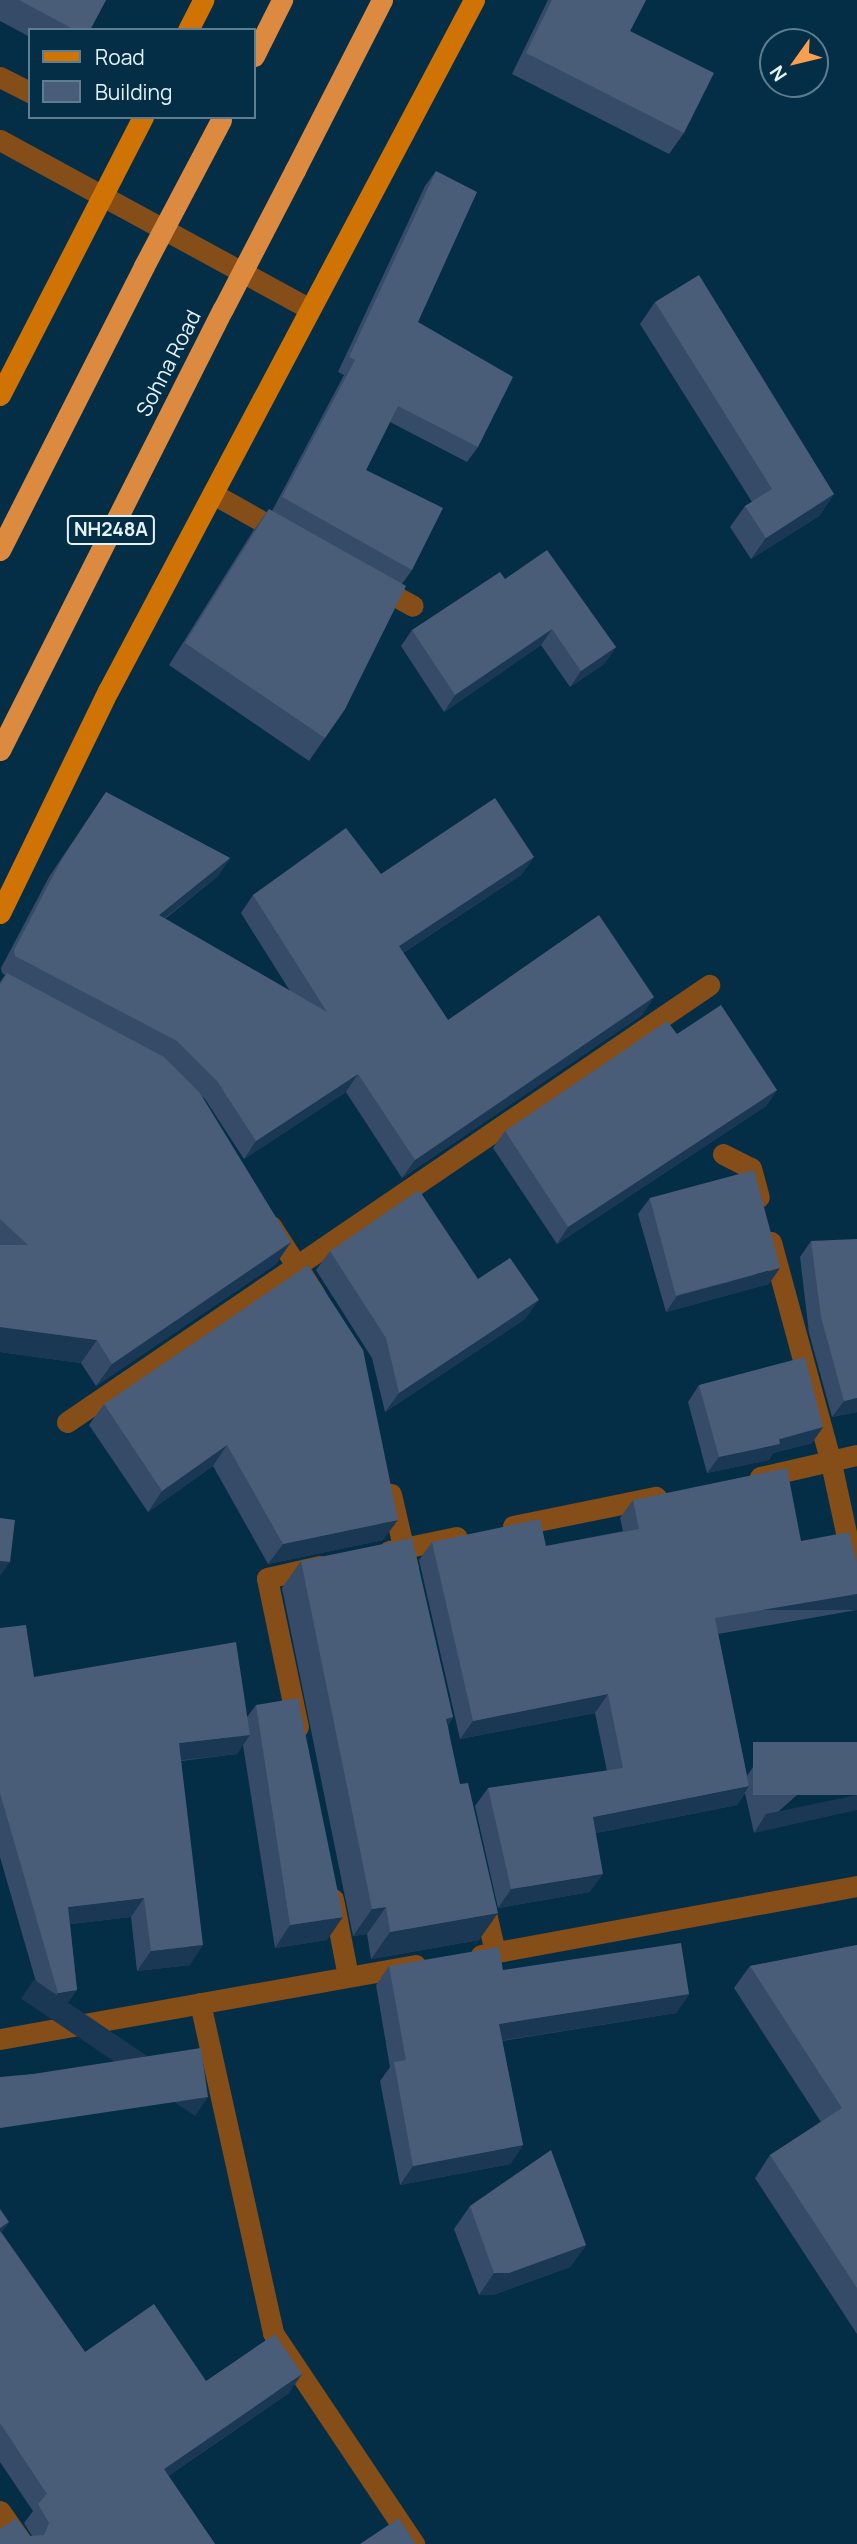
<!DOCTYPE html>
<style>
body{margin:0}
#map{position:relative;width:857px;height:2544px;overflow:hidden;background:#042e46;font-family:Manrope,sans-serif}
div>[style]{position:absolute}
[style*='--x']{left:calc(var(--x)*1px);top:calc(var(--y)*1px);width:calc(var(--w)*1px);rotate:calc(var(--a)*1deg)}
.minor>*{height:21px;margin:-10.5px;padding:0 10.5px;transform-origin:10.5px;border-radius:10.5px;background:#854d17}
.major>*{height:21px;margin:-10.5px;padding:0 10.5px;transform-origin:10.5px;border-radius:10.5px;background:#cf7304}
.highway>*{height:21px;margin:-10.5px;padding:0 10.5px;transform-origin:10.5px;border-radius:10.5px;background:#dd8a41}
.highway-bridge>*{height:21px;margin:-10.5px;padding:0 10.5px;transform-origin:10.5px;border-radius:10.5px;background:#dd8a41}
.wall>*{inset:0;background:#364b68}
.shaded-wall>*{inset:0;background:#1a3854;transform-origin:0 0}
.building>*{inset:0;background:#495d78;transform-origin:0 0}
span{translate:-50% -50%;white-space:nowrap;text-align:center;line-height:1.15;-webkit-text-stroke:5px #042e46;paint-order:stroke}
.shield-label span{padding:2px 5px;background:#042e46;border:2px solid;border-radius:5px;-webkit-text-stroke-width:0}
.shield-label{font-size:19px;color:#e6f3fc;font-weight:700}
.street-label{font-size:21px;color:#e6f3fc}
.legend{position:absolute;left:28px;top:28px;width:228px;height:91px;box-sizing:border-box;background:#042e46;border:2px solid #5e7d8f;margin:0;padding:9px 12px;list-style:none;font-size:21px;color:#e6f3fc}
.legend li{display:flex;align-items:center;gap:14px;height:35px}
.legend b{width:35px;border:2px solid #5e7d8f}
.north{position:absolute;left:759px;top:28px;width:70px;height:70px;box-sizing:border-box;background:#042e46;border:2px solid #5e7d8f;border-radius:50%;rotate:236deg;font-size:19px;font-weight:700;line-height:28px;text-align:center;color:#e6f3fc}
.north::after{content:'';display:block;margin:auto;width:24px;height:32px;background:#fa9f4f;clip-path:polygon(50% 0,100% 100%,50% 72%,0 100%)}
</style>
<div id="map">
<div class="minor">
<div style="--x:0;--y:77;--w:34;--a:27"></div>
<div style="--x:0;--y:140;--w:353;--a:28.6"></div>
<div style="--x:215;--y:495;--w:78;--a:29.2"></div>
<div style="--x:375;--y:585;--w:43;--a:28.9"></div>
<div style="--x:723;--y:1154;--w:31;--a:27"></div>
<div style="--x:751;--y:1168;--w:30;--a:75"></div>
<div style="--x:271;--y:1226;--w:80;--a:57.3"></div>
<div style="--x:771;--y:1242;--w:229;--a:74.8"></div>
<div style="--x:831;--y:1463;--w:123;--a:77.8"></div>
<div style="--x:67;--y:1422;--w:777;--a:-34.24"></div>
<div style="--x:760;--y:1477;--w:99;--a:-12.8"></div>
<div style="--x:391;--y:1494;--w:76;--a:77.1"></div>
<div style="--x:513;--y:1526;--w:146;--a:-11.5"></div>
<div style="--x:389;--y:1551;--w:69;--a:-11.6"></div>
<div style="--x:298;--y:1727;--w:152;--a:-101.8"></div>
<div style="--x:267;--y:1578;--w:54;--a:-12.8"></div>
<div style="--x:333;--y:1899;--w:78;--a:79"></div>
<div style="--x:483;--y:1900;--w:53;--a:77"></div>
<div style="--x:481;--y:1955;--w:382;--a:-10.4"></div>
<div style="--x:200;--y:2003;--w:338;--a:77.5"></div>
<div style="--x:273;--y:2333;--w:254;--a:56.2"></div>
<div style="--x:0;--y:2039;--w:422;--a:-10.1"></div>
<div style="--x:0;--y:2511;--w:40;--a:55.1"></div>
</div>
<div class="major">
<div style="--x:188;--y:30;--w:34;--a:-63"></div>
<div style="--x:0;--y:395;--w:313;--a:-62.8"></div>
<div style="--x:0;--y:913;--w:247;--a:-64.1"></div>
<div style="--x:108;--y:691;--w:782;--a:-62.09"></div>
</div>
<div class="highway">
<div style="--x:254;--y:56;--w:63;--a:-63.4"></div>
<div style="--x:295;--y:170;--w:191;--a:-62.9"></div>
<div style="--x:0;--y:550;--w:318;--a:-63.1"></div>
<div style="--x:0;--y:750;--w:494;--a:-63.2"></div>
</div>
<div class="highway-bridge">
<div style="--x:144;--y:266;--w:165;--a:-62.2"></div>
<div style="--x:223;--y:309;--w:157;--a:-62.6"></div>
</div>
<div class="wall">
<div style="clip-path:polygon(0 0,106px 0,90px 30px,30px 30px,30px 37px,0 21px)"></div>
<div style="clip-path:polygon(548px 0,646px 0,630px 31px,684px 133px,669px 154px,512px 74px)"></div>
<div style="clip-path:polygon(436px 171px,418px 322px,478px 447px,467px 462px,390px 422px,366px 470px,412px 570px,402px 584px,345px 709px,309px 761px,169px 665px,253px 531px,269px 509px,272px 511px,344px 375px,338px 372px,425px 186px)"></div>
<div style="clip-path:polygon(655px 302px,834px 494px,819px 516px,751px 559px,730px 527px,745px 506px,752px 502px,640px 324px)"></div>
<div style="clip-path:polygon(505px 579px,616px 647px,604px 664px,570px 687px,541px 645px,444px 712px,401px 646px,412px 630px)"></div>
<div style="clip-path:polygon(106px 792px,230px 858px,218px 876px,165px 919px,290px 991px,241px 913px,253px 895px,381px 874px,534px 857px,521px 875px,403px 953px,448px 1020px,654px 997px,642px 1015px,402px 1178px,346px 1092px,244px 1159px,205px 1099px,202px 1096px,291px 1242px,276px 1264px,96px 1386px,81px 1363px,0 1352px,0 982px,5px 975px,2px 973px,1px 968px,49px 877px)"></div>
<div style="clip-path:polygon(677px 1034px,777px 1090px,766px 1106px,557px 1244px,493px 1148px,505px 1131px)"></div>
<div style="clip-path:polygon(650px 1198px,769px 1284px,666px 1312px,638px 1214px)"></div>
<div style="clip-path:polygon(811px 1241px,857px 1412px,832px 1417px,809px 1333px,800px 1257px)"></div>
<div style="clip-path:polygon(330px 1251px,478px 1279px,525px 1319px,385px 1412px,372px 1358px,316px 1270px)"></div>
<div style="clip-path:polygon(363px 1350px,383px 1540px,268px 1564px,213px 1466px,148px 1512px,89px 1425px,104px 1404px)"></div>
<div style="clip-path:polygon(699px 1385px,823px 1427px,812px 1443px,773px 1453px,769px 1460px,707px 1473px,688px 1402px)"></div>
<div style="clip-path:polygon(633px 1500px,801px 1541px,857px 1563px,857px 1610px,718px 1634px,747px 1776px,755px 1764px,857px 1742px,754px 1833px,745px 1793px,737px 1805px,596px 1833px,590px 1892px,498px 1908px,475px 1806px,488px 1788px,607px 1771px,595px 1713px,460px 1739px,419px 1560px,432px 1542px,546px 1546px,623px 1531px,620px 1518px)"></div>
<div style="clip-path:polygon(301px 1561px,453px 1717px,448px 1725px,479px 1940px,371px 1959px,367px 1934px,353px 1936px,282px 1588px)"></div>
<div style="clip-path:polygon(0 1628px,34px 1677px,247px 1717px,256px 1705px,327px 1940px,275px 1948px,243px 1745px,237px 1754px,181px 1761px,190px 1965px,137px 1971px,131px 1917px,70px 1924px,77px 1990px,63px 2009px,45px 2013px,0 1857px)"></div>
<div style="clip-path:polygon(857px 1945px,857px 2334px,755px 2178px,770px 2155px,821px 2122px,734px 1988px,750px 1966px)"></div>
<div style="clip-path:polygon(389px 1966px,503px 1970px,689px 1994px,676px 2013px,502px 2041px,523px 2145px,510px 2164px,400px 2185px,380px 2081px,390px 2067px,376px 1985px)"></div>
<div style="clip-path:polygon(470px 2206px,586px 2245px,570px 2267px,493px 2295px,479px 2295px,454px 2229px)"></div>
<div style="clip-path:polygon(0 2209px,2px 2233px,85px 2352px,206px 2381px,289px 2393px,168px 2476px,215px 2544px,30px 2536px,32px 2536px,24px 2523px,33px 2511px,0 2462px)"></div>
</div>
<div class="shaded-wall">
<div style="clip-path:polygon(834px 494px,819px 516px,751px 559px,766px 538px)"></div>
<div style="clip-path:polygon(552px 629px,541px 645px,444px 712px,455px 695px)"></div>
<div style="clip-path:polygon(616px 647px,604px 664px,570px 687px,581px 671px)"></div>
<div style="clip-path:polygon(534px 857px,521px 875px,386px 964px,399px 946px)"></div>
<div style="clip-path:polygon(230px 858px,218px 876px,146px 933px,159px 915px)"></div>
<div style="clip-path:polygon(654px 997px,642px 1015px,402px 1178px,415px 1160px)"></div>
<div style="clip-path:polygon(358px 1074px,346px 1092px,244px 1159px,256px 1141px)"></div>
<div style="clip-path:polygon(777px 1090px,766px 1106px,557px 1244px,568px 1227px)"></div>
<div style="clip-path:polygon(291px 1242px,276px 1264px,96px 1386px,112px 1364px)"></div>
<div style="clip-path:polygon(780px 1268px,769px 1284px,666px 1312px,677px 1296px)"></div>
<div style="clip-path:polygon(539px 1300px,525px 1319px,385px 1412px,399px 1393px)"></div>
<div style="clip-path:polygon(0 1327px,97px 1340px,81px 1363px,0 1352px)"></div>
<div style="clip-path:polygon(857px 1398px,857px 1412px,832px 1417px,844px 1401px)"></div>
<div style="clip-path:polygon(823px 1427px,812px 1443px,773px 1453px,769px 1460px,707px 1473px,719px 1457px)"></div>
<div style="clip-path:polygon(227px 1445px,213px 1466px,148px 1512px,162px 1491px)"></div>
<div style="clip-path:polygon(398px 1520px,383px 1540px,268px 1564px,283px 1544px)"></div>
<div style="clip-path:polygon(0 1561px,10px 1562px,0 1576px)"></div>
<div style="left:857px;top:1594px;width:16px;height:144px;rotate:90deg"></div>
<div style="clip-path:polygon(608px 1694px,595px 1713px,460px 1739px,473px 1721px)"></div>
<div style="clip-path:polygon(453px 1717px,434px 1744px,446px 1719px)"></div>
<div style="clip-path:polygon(250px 1735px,237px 1754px,165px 1762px,179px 1743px)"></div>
<div style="clip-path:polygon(749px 1786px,737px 1805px,581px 1836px,593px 1817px)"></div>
<div style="clip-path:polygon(857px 1795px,857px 1810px,754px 1833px,766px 1814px)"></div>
<div style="clip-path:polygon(603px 1874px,590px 1892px,498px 1908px,511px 1889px)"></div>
<div style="clip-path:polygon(144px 1898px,131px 1917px,54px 1926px,68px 1907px)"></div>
<div style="clip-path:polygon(386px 1907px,367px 1934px,353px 1936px,372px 1909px)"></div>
<div style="clip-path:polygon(498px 1913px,479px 1940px,371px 1959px,390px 1932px)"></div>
<div style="clip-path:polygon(343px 1917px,327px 1940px,275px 1948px,290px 1925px)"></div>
<div style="clip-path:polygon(203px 1945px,190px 1965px,137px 1971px,151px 1951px)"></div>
<div style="clip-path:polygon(77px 1990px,63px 2009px,45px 2013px,58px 1993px)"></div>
<div style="clip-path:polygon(689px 1994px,676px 2013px,486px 2043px,499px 2024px)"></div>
<div style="left:208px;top:2097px;width:23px;height:210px;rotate:124deg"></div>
<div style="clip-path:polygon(523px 2145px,510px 2164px,400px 2185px,413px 2166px)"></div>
<div style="clip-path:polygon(9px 2222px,0 2235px,0 2228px)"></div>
<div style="clip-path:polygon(586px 2245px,570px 2267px,493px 2295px,479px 2295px,494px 2273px)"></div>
<div style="clip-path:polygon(302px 2374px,289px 2393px,150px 2488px,164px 2469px)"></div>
</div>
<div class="building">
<div style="clip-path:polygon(19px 0,106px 0,90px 30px,75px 30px)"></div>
<div style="clip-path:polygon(552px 0,646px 0,630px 31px,714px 73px,684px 133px,526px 53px)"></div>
<div style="clip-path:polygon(436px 171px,477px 192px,418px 322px,513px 377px,478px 447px,398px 406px,366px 470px,443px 508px,412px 570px,282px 497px,355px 360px,349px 357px)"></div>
<div style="clip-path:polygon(699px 275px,834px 494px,766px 538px,745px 506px,772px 489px,655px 302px)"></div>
<div style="clip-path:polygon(269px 509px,406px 586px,345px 709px,325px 738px,185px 643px)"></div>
<div style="clip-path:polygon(547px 550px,616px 647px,581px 671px,552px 629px,455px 695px,412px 630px,500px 572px,505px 579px)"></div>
<div style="clip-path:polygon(106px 792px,230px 858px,159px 915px,327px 1012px,253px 895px,346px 828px,381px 874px,495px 798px,534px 857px,399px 946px,448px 1020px,599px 915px,654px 997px,415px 1160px,358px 1074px,256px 1141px,217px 1081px,177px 1041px,15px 956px,14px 950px,62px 859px)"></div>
<div style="clip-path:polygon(7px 973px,164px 1057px,199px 1092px,291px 1242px,112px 1364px,97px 1340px,0 1327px,0 1245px,28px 1245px,0 1219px,0 985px)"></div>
<div style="clip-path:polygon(721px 1005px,777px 1090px,568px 1227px,505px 1131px,667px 1021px,677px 1034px)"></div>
<div style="left:754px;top:1170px;width:101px;height:108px;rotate:75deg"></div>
<div style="clip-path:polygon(419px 1190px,478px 1279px,510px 1258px,539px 1300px,399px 1393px,386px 1338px,330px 1251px)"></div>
<div style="clip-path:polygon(857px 1239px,857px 1398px,844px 1401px,821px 1317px,811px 1241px)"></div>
<div style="clip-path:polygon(308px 1265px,363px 1350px,398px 1520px,283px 1544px,227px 1445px,162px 1491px,104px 1404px)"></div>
<div style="clip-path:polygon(805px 1357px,823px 1427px,779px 1439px,780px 1444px,719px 1457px,699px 1385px)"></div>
<div style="clip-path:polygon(787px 1468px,801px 1541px,849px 1532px,857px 1563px,857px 1594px,715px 1618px,749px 1786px,593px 1817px,603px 1874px,511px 1889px,488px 1788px,623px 1768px,608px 1694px,473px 1721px,432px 1542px,540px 1519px,546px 1546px,639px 1529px,633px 1500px)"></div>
<div style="clip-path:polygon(0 1518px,15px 1520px,10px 1562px,0 1561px)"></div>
<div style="clip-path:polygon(412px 1538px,453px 1717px,446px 1719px,460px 1784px,468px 1783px,498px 1913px,390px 1932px,386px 1907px,372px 1909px,301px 1561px)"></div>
<div style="clip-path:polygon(26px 1625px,34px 1677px,236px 1642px,250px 1735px,179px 1743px,203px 1945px,151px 1951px,144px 1898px,68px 1907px,77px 1990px,58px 1993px,0 1793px,0 1628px)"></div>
<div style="clip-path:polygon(298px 1698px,343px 1917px,290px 1925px,256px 1705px)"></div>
<div style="left:857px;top:1742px;width:53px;height:104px;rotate:90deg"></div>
<div style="clip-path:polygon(681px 1943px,689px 1994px,499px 2024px,523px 2145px,413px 2166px,394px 2062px,406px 2060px,389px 1966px,499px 1947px,503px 1970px)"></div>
<div style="clip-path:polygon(857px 1945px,857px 2288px,770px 2155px,842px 2108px,750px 1966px)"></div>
<div style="clip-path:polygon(201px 2048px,208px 2097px,0 2128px,0 2077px,33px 2074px)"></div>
<div style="clip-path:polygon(551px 2150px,586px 2245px,509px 2273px,494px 2273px,470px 2206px)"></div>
<div style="clip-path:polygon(0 2209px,9px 2222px,0 2228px)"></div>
<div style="clip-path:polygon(0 2231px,85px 2352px,154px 2304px,206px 2381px,275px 2334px,302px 2374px,164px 2469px,215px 2544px,0 2544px,0 2529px,16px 2518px,30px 2536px,44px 2535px,49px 2523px,38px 2504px,47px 2494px,0 2423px)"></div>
<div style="clip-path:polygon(399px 2518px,416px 2544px,360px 2544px)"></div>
</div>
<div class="shield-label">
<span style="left:111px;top:530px">NH248A</span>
</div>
<div class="street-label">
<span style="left:168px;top:363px;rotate:-63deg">Sohna Road</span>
</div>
<ul class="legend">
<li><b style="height:9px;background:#cf7304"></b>Road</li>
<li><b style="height:19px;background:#495d78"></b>Building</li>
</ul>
<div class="north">N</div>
</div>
